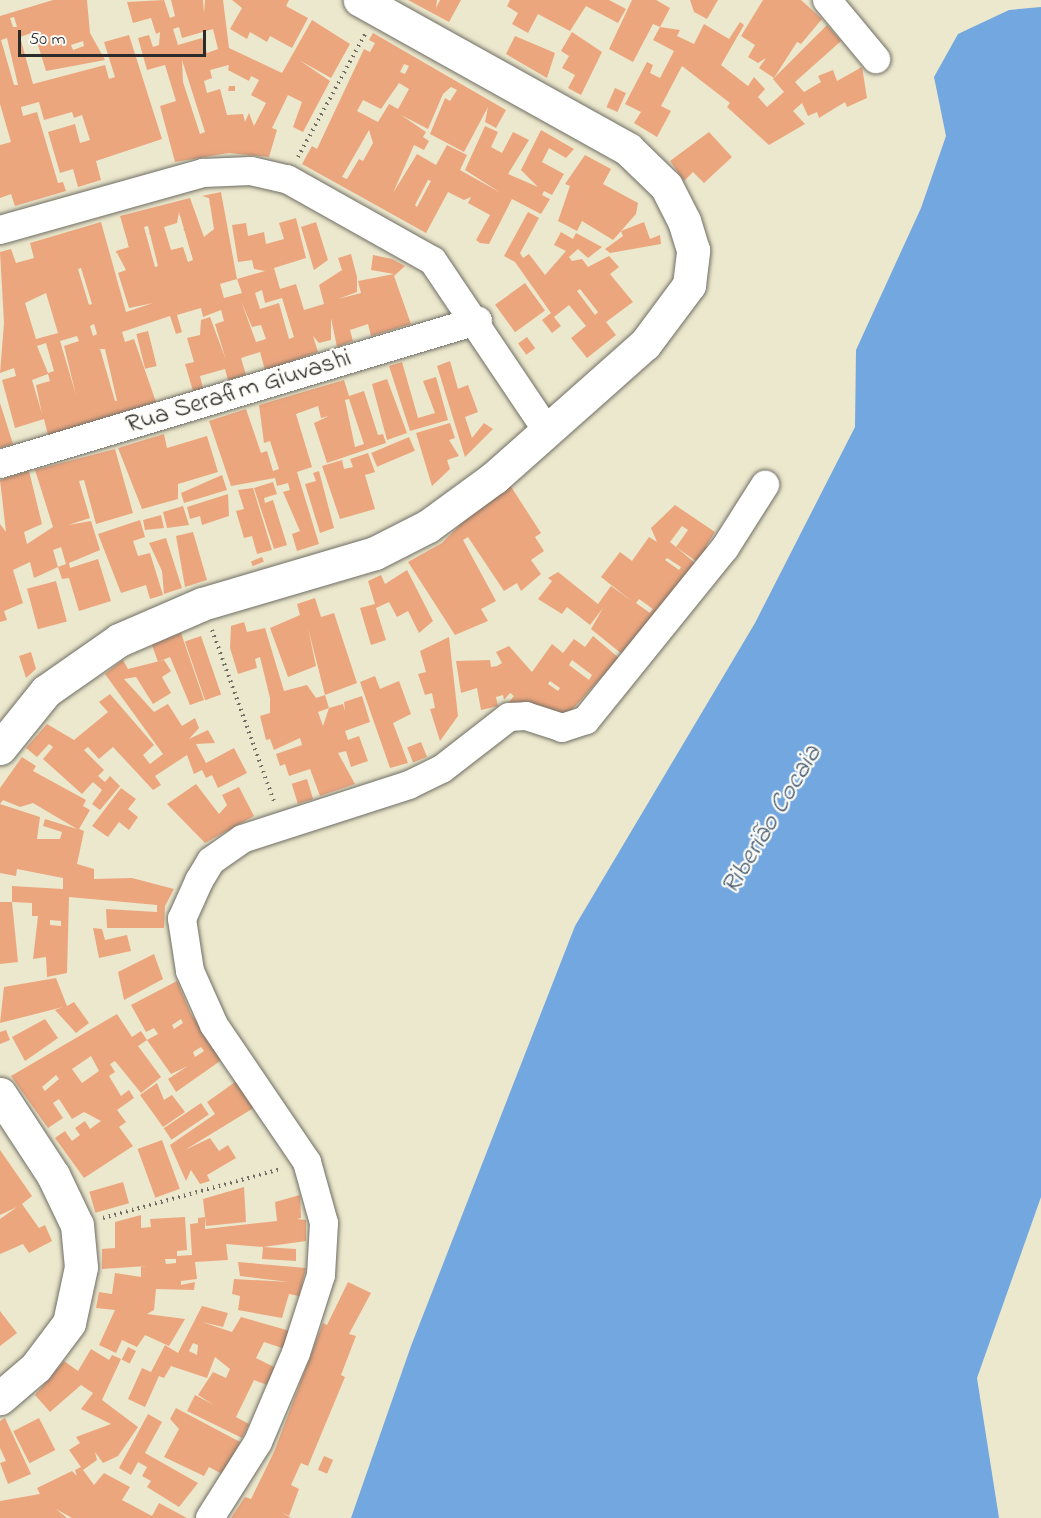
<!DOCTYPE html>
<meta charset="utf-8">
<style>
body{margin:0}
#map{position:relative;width:1041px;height:1518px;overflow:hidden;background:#ece8cd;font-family:"Indie Flower",sans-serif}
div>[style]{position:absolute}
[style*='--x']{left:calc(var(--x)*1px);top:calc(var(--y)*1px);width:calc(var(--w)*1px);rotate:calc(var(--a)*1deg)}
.water>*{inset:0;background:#73a7e0}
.building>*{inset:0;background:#eca67e;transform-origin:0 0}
.path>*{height:4px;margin-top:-2px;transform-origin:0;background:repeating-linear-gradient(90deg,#6f6d64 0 1.5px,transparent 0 6px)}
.roads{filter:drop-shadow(0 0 2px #6f6d64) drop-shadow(0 0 2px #6f6d64)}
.street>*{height:28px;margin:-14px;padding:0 14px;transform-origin:14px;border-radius:14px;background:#fff}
.secondary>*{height:33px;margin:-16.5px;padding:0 16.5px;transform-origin:16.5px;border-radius:16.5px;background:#fff}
span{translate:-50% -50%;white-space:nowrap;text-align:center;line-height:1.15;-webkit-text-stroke:4.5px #fdfcf7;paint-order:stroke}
.street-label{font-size:26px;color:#2b2b2b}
.water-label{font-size:27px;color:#485d73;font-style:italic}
.scale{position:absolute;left:18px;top:30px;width:188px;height:27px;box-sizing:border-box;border:3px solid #2b2b2b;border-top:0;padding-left:8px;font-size:18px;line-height:21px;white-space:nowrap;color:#2b2b2b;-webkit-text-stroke:4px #fdfcf7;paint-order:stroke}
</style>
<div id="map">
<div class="water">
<div style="clip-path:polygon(1041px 7px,1041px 1197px,977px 1378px,999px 1518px,351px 1518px,411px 1346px,575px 926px,755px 623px,855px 427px,856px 350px,921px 208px,946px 136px,934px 77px,958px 34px,1009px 10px)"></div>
</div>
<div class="building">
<div style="clip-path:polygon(evenodd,53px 0,87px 0,90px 33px,105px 60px,46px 71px,34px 32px,20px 37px,33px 84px,105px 65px,109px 79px,115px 77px,104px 42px,129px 35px,162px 139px,96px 161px,101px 180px,78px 187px,73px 169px,60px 173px,48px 132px,75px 124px,80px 143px,90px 140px,82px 115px,74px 118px,72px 112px,44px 120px,39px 102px,21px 107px,23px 116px,37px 112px,58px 183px,63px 182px,66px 191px,15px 206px,11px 194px,0 198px,0 145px,11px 142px,0 104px,0 16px,53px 0,14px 17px,17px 27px,13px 27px,10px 18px,14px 17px,53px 0,7px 38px,18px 85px,14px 85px,1px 40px,7px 38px,53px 0,83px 41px,84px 46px,73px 50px,71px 45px,83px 41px)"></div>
<div style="clip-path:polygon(evenodd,164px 0,170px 18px,175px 16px,171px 0,203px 0,204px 13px,205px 0,223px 0,229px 48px,282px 73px,312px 20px,350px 44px,331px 78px,299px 60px,330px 81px,303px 132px,293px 127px,302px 102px,288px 95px,272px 128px,277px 130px,269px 157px,229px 153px,175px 162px,160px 106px,176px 101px,165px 65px,147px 70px,138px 38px,149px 35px,153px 47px,159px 45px,160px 32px,156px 34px,151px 18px,133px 23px,127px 2px,164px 0,179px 27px,182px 38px,213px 29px,218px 49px,207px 53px,202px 38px,178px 45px,173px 29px,179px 27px,164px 0,182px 60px,205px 132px,200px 134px,183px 82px,182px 60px,164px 0,229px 65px,228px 70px,249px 81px,251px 76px,259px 80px,251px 95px,266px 103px,254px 126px,249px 113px,245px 122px,243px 114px,227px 115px,220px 89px,207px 93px,204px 81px,212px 78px,210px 70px,229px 65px)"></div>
<div style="clip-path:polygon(232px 0,289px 0,286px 6px,308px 18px,292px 48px,270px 36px,267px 42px,250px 32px,247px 39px,230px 29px,242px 8px)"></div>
<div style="clip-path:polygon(408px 0,437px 0,436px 8px,440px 0,461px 0,449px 22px)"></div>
<div style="clip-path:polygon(510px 0,609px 0,626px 9px,618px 23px,586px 6px,570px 31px,538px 14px,528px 33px,512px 24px,518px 13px,507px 6px)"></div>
<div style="clip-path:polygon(632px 0,656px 0,670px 8px,660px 27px,680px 30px,677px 36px,694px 44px,704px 24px,729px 39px,740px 22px,744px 25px,721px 65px,748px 86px,754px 77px,765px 89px,758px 97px,767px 107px,784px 92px,773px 79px,827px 25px,841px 41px,795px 82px,804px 92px,821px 82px,818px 76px,833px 70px,837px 81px,862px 67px,867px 98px,847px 107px,845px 102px,819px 118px,817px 112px,808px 116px,802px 103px,793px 111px,805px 124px,769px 145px,727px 107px,730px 103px,682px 66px,661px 106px,671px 111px,657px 137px,634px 123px,641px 112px,625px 104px,647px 62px,653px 65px,650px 73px,660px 78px,674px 51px,653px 40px,660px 27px,653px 24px,633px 62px,609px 49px)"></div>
<div style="clip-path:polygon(690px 0,718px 0,707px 19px,694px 12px)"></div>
<div style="clip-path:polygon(763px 0,801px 0,822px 19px,801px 44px,797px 42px,774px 78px,759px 68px,766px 58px,758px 63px,748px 57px,755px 45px,741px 36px)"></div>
<div style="clip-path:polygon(572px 32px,602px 52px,581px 95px,568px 88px,575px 75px,562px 68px,569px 56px,561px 51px)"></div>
<div style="clip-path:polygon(evenodd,373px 33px,506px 110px,496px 128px,485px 122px,488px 107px,464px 152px,430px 134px,445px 98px,450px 101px,457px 90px,451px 87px,443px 94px,428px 129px,401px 115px,426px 132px,423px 137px,429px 141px,424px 150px,414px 145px,393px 193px,417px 154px,436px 165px,447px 145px,467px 155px,460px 170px,501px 193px,465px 170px,485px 126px,498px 132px,491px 147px,502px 153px,513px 132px,529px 140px,508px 174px,538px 187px,521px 170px,541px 130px,574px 149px,566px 158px,549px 148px,542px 162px,564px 174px,552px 195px,544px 191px,542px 195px,550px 199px,541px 214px,512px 199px,489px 244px,480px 243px,476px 240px,490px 215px,468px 203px,471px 197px,464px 200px,448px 192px,426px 233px,302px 164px,312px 146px,317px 149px,364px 49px,370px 52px,375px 43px,369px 40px,373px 33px,404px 64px,409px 66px,405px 74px,400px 72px,404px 64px,373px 33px,399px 83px,409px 89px,398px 109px,389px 104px,378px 122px,357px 111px,363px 100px,381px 109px,399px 83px,373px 33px,369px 130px,373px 143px,363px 161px,359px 159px,347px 179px,342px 177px,369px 130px,373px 33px,428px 180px,431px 181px,417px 207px,415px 205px,428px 180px)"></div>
<div style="clip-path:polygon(515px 36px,555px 53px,547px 78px,506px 54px)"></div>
<div style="clip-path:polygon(229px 86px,235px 86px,235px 91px,228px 91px)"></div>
<div style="left:615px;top:88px;width:12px;height:21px;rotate:24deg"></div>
<div style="clip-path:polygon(709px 132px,732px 157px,704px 183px,693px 172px,684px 181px,670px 161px)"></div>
<div style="clip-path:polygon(585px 155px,611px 169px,603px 184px,638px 203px,636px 214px,613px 240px,582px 221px,577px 231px,558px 221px,570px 186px,565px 184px)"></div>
<div style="clip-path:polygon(evenodd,221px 192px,237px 279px,220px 284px,224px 298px,242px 293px,237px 279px,265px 271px,254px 269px,252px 260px,238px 262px,232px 225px,246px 223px,248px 236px,264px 232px,266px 244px,284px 239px,279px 223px,296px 218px,306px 258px,274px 268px,280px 289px,296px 284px,304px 310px,324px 304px,319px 285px,342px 270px,338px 258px,351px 254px,357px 277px,357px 292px,338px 299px,361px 293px,358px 281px,394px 274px,371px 270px,373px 255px,392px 259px,405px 266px,394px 276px,411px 324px,371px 336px,368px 324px,350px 330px,353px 341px,337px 347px,331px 318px,331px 340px,319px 343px,313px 336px,318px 352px,265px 370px,260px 352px,241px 358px,246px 375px,228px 380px,225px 369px,200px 376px,203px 388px,193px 391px,185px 364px,194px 362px,187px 338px,200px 335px,201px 320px,210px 317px,226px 360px,215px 324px,224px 321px,221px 310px,203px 317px,201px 308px,177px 315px,182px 332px,176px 334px,170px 316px,122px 332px,125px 342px,134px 339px,156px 402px,48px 435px,44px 419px,15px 428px,2px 380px,16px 376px,14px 368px,0 373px,4px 323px,0 252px,11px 249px,16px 263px,34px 258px,30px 243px,101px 222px,126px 312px,153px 303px,129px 308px,118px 273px,126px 270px,116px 251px,129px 247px,120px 216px,190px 198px,204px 237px,214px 229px,209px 198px,202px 196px,221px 192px,179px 212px,193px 260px,188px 262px,183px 247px,171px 250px,164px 227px,177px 223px,179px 212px,221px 192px,148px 226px,158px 266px,155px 267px,144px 227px,148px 226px,221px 192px,81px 268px,92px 304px,89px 305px,78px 269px,81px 268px,221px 192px,262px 290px,265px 303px,282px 298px,294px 337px,289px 339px,279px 303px,260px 309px,255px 293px,262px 290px,221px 192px,46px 293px,58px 333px,36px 339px,25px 303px,46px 293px,221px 192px,241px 301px,252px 327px,261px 325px,266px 339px,256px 342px,241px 301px,221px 192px,94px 324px,97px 334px,93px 336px,90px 326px,94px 324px,221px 192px,77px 336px,79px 341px,64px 346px,76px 395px,60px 341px,77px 336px,221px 192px,46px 343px,54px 371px,48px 373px,37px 346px,46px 343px,221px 192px,100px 349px,105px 349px,117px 401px,115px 401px,100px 349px,221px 192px,48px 374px,50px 381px,36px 385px,42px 414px,32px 380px,48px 374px)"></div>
<div style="clip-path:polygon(evenodd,528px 212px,539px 218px,520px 253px,523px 258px,529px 254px,545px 275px,566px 251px,554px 245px,561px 232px,573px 239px,576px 233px,602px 247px,588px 258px,578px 249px,569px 257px,572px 261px,582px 259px,588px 267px,609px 256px,619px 267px,610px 274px,633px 302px,606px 322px,616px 335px,587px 358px,571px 338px,586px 326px,569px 305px,554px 317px,561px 326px,552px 333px,542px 320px,551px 313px,515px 262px,504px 256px,528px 212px,580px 289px,598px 312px,595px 315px,577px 291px,580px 289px)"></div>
<div style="clip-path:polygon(316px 222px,328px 260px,314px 270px,301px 227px)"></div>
<div style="clip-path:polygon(644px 222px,650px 239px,660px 235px,661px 244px,610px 253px,605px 249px,623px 236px,621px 231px)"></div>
<div style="left:525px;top:283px;width:34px;height:37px;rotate:54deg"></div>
<div style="left:148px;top:331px;width:36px;height:12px;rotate:76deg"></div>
<div style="left:527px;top:337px;width:14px;height:11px;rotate:54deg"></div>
<div style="clip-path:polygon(450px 361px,458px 389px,468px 385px,478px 412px,465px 417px,472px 438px,484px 423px,493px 429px,465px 457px,437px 366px)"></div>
<div style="clip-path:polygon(402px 362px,418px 418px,435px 413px,423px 381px,436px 377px,448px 420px,410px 431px,389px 366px)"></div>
<div style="clip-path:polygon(387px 379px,407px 433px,387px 440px,372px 384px)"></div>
<div style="clip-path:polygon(evenodd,344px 380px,349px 396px,364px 391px,378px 435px,383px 434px,386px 443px,327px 463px,314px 423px,329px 416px,321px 418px,318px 406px,296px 414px,312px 467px,297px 472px,319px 544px,297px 551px,292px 534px,300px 531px,283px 492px,290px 490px,288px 483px,277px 486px,275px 478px,231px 486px,209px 421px,246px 409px,261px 453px,267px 451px,273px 471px,279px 469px,270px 441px,264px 443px,259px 405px,344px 380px,349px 399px,364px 444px,355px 447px,345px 400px,349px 399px)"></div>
<div style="clip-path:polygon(0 403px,13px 444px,0 448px)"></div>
<div style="clip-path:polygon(450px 423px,455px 438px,449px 440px,459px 456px,447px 460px,450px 469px,432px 486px,416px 433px)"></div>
<div style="clip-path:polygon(164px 434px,167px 448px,207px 436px,218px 472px,178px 484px,178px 499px,142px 509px,118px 448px)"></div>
<div style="left:409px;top:437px;width:15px;height:41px;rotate:67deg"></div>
<div style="clip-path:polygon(evenodd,115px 449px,133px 513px,96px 524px,84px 480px,79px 481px,90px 518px,68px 525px,91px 521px,100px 550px,69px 563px,70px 568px,98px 559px,111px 601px,79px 611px,69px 578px,62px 579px,58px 567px,34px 578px,30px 562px,13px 570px,23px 603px,4px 611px,7px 620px,0 622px,0 524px,6px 532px,0 480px,29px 471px,42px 524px,24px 532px,27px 544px,53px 527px,35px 470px,115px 449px,61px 547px,66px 564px,58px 567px,53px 550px,61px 547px)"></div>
<div style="clip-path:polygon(368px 453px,375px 472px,365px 475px,375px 509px,340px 519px,322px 466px,342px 460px,344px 469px,353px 467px,350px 459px)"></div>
<div style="clip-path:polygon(319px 471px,334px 528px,320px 533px,305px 484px,316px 481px,313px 473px)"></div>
<div style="clip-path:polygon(222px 475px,227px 490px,184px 503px,181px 493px)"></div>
<div style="clip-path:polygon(506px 479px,541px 533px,535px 537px,544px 551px,531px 560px,541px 574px,521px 591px,517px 583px,504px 591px,468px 537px,463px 540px,496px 601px,481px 609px,488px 621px,455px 635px,408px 562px,442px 543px)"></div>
<div style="clip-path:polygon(273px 482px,277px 494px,264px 498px,265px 503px,273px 500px,287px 545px,274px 549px,254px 488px)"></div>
<div style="clip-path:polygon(253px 488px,272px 550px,257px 554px,252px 536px,244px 538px,236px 511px,244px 509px,238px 490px)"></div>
<div style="clip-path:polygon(228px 494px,229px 516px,202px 525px,200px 516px,190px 519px,187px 507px)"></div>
<div style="clip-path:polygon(evenodd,675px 505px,715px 532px,706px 546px,711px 549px,700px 564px,676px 547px,688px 530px,682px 526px,670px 542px,695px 563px,622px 654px,591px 629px,603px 608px,590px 625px,567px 607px,562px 614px,538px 599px,552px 581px,548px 578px,558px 572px,598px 604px,611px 586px,633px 602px,601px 577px,620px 552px,632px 561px,649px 537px,657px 542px,651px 528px,675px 505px,667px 558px,681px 567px,679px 570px,665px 560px,667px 558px,675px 505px,639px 599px,653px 609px,650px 613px,636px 603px,639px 599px)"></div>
<div style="clip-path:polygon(183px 506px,189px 525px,167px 528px,163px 512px)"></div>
<div style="clip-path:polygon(161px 515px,164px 528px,145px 530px,143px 520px)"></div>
<div style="clip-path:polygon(140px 520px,145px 537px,133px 541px,138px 556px,150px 553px,163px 595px,150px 599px,146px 585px,121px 593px,98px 534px)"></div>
<div style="clip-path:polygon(193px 532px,207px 580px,185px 587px,176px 536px)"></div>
<div style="clip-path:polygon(166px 538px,182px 588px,164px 594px,162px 571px,149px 543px)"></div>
<div style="left:262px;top:557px;width:5px;height:12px;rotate:68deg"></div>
<div style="clip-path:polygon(407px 570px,433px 621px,419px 633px,408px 611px,397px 617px,389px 602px,376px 608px,386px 640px,371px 645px,360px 608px,375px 604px,368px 581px,381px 575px,385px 584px)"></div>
<div style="left:56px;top:581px;width:42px;height:30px;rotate:75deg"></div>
<div style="clip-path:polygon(315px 598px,321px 617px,334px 613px,357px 683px,325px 695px,308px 628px,316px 666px,288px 677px,270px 628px,300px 615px,297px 604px)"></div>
<div style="clip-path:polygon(244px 622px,247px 632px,265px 628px,284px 691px,307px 685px,316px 698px,325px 695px,329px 708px,318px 712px,323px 726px,329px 708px,343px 704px,345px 711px,344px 702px,362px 696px,370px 722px,345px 731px,348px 740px,359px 736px,368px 761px,351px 767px,346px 751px,338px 753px,355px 784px,320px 796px,310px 769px,289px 776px,285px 764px,280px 766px,276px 754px,302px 745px,300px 738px,274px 750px,270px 739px,266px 740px,260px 716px,270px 713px,270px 698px,260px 657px,255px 659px,257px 668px,238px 674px,230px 648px,231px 626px)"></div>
<div style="clip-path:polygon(181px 633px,204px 700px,190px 705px,170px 657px,158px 662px,152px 645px)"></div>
<div style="left:201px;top:636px;width:62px;height:17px;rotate:71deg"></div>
<div style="clip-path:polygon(evenodd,593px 636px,619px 658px,559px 724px,509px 702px,514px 696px,510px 693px,504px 700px,503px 695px,496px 697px,498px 706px,481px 710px,477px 688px,461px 693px,456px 661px,490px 660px,491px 667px,497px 666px,502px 663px,496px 652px,509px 646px,532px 672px,552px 644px,563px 653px,574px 639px,585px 647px,593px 636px,572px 660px,592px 675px,589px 680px,569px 665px,572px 660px,593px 636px,550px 681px,560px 688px,558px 691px,548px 684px,550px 681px)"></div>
<div style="clip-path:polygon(449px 637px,458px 716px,440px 741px,430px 709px,435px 708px,432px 693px,425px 695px,418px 674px,426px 672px,420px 651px)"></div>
<div style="clip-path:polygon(31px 652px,36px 669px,26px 678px,19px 656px)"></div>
<div style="clip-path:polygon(123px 660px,128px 669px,164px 660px,171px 671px,162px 677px,171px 693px,153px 704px,136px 677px,124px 679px,154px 712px,168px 704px,182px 726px,195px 718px,199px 728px,189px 739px,208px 730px,215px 743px,196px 744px,206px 763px,234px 748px,247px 773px,218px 788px,212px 775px,206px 778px,202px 770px,194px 774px,187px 755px,155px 776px,161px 785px,153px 790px,113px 747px,99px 759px,88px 747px,84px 750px,104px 770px,98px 776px,105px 782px,110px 776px,120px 786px,100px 810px,92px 804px,102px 790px,93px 782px,82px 794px,43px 759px,53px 747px,49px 744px,37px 757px,26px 748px,47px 724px,74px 740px,108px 712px,99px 702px,110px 694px,154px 745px,143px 755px,150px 764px,163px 754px,105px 674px)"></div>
<div style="clip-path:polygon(375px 676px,380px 689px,399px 681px,411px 714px,393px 723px,408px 763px,390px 768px,360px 682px)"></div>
<div style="left:421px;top:742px;width:16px;height:15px;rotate:68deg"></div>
<div style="clip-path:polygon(evenodd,22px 757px,36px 766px,33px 771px,86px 800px,83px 806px,90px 810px,79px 829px,84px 831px,77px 864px,94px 869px,94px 879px,132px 878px,174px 889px,165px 906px,164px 928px,107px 928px,106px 909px,157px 912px,157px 905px,69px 897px,67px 973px,47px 977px,46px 957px,33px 959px,38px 916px,32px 916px,32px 903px,12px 902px,12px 886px,63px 889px,63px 878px,17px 869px,16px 876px,0 873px,0 788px,22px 757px,3px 800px,20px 807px,33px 803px,77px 829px,45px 819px,43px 826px,62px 832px,60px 839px,37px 839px,40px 817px,0 804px,3px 800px,22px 757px,50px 920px,61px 921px,61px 926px,50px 925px,50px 920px)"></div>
<div style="left:307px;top:779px;width:21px;height:16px;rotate:73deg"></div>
<div style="clip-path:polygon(196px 784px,219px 814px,227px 805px,222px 795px,239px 787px,254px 816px,205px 843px,167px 804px)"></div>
<div style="clip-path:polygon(121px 788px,136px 799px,128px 809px,138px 817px,129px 830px,119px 822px,108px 837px,92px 826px)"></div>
<div style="clip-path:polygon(0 902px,12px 902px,18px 962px,0 964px)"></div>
<div style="clip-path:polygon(93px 928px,102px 929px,105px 940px,127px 935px,131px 951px,99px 958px)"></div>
<div style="clip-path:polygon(154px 954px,163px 979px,124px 1000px,118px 972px)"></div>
<div style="clip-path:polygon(56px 978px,67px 1006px,74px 1002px,89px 1023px,76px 1033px,55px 1010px,63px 1007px,0 1023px,4px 987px)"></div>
<div style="clip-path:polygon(evenodd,177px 981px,191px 1014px,223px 1059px,176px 1092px,168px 1079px,188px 1066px,171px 1074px,147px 1040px,158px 1034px,154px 1028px,146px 1032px,131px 1005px,177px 981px,181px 1019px,183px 1023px,174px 1029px,172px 1025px,181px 1019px,177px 981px,201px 1047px,204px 1051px,195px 1057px,193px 1052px,201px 1047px)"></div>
<div style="clip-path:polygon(evenodd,117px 1014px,132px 1037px,141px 1031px,147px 1040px,138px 1046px,161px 1077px,141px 1093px,115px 1061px,110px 1064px,115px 1072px,109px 1076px,121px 1096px,129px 1090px,134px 1098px,117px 1110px,126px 1122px,119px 1127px,133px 1146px,84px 1178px,55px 1138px,65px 1131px,72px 1141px,80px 1135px,75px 1128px,85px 1121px,90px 1129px,101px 1121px,84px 1112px,72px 1119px,59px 1099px,53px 1103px,63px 1118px,48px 1128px,11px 1076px,117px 1014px,91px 1056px,99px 1071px,82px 1083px,72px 1069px,91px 1056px,117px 1014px,56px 1075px,59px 1079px,45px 1091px,42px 1087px,56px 1075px)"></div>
<div style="clip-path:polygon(45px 1019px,58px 1038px,25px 1061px,12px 1037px)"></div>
<div style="clip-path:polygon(6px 1030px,10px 1040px,0 1044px,0 1032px)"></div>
<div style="clip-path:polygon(238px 1080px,257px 1106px,185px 1150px,210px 1138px,219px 1151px,228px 1145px,236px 1158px,207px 1175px,210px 1181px,200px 1184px,191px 1170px,186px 1181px,170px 1145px,215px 1114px,207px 1102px)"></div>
<div style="clip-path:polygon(157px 1083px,164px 1100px,172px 1095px,185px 1112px,163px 1127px,140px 1095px)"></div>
<div style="left:201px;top:1103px;width:14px;height:45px;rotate:56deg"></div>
<div style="left:162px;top:1140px;width:52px;height:26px;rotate:70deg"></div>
<div style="clip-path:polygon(0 1150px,32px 1196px,22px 1204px,39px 1228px,45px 1225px,52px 1241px,29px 1253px,23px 1244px,0 1254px,0 1219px,17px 1207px,0 1215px)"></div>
<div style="left:123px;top:1182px;width:22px;height:35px;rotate:74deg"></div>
<div style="clip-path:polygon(244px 1187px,246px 1222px,206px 1226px,203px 1199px)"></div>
<div style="clip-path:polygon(evenodd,300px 1195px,301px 1218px,297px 1219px,306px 1220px,306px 1241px,263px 1247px,296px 1249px,296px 1261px,262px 1259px,263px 1247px,226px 1244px,228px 1260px,195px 1262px,197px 1279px,181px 1281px,181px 1285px,195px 1282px,194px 1290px,156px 1289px,154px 1310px,147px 1314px,185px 1319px,169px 1346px,145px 1335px,137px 1347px,122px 1340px,116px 1353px,99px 1345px,115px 1310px,96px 1308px,99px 1292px,112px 1294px,115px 1273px,141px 1277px,141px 1266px,147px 1266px,102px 1269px,102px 1249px,115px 1248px,115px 1222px,141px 1215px,141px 1228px,151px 1227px,150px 1219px,185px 1217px,187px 1250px,177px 1251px,177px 1256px,192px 1255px,190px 1224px,198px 1223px,198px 1218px,205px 1217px,205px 1229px,277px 1221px,275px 1202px,300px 1195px,165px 1259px,176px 1259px,176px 1263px,166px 1264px,165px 1259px)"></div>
<div style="clip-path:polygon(238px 1262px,306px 1268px,299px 1296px,289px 1294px,282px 1318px,238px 1310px,240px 1296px,232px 1294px,234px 1279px,289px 1282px,240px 1276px)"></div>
<div style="clip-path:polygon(348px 1282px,371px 1293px,349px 1334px,356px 1336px,341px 1375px,345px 1377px,308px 1466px,301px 1463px,291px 1485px,299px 1489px,289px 1516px,281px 1512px,291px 1518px,231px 1518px,245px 1497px,251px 1499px,274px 1452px,323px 1323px,327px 1325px)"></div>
<div style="clip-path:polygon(evenodd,202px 1306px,228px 1313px,223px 1327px,202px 1322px,232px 1332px,241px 1317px,290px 1331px,285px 1349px,264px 1342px,256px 1358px,276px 1368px,267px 1385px,254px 1380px,236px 1417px,249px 1424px,242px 1438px,187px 1411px,195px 1395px,214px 1405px,198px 1395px,213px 1372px,226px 1378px,230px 1369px,215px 1357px,207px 1378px,171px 1366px,164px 1378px,159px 1376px,145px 1407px,128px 1399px,142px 1368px,151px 1372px,165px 1345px,178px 1353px,202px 1306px,193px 1343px,198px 1345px,197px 1355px,189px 1351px,193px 1343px)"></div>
<div style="clip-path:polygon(0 1311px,17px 1333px,0 1346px)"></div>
<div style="left:128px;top:1347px;width:9px;height:14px;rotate:27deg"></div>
<div style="clip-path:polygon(91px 1349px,109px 1360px,112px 1355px,121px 1359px,102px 1400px,138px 1427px,118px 1456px,103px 1463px,95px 1452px,97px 1460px,83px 1470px,94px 1485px,104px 1473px,130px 1487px,122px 1500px,152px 1516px,159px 1503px,187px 1518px,72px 1518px,56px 1509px,67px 1518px,0 1518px,0 1501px,40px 1494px,37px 1488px,72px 1471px,77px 1476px,75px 1470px,81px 1467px,69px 1450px,80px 1443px,76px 1437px,111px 1424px,81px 1409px,93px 1393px,81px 1385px,50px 1412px,35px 1395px,64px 1361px,78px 1371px)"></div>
<div style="clip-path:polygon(176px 1408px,240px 1442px,222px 1474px,209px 1467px,204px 1476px,164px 1457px,179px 1429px,170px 1419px)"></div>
<div style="clip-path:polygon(148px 1414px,162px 1422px,145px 1453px,198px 1483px,179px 1507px,147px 1487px,151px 1481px,142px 1476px,147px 1467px,138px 1462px,131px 1475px,119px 1468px)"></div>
<div style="clip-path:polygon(5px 1418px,31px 1474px,8px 1484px,0 1463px,6px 1461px,0 1448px,0 1421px)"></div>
<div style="left:39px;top:1418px;width:36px;height:29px;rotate:63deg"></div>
<div style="left:324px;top:1456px;width:10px;height:15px;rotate:24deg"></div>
</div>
<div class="path">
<div style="--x:298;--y:157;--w:140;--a:-61.4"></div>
<div style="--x:212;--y:630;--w:182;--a:70.1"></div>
<div style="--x:103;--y:1218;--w:185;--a:-15.4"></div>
</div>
<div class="roads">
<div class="street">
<div style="--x:827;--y:0;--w:77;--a:50.3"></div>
<div style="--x:0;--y:230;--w:211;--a:-15.7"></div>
<div style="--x:203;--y:173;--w:48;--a:-2.4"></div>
<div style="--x:251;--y:171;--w:37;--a:13"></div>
<div style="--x:287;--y:179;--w:167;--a:29.3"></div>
<div style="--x:433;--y:261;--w:202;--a:56.1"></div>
<div style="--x:0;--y:464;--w:499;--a:-16.7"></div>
<div style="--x:210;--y:1518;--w:90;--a:-57.7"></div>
<div style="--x:258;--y:1442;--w:97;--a:-66.9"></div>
<div style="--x:296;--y:1353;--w:82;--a:-72.2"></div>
<div style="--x:321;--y:1275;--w:52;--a:-86.7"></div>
<div style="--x:324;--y:1223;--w:63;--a:-105.6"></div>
<div style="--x:307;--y:1162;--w:166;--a:-124.2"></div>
<div style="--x:214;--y:1025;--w:59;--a:-114"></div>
<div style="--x:190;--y:971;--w:53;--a:-98.7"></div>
<div style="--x:182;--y:919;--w:42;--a:-65.9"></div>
<div style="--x:199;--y:881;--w:23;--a:-59"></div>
<div style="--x:211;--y:861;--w:38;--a:-35"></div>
<div style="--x:242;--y:839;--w:176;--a:-17.9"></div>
<div style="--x:409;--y:785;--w:37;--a:-26"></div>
<div style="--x:442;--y:769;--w:85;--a:-37.8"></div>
<div style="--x:509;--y:717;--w:17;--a:-3"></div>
<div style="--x:526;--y:716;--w:38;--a:18"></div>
<div style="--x:562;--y:728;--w:25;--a:-18"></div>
<div style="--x:586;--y:720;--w:221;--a:-51.1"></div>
<div style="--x:725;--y:548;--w:75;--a:-57.6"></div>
</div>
<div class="secondary">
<div style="--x:0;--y:748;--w:73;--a:-51.1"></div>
<div style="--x:46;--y:691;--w:89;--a:-34.9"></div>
<div style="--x:119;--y:640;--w:90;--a:-23.4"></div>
<div style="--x:202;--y:604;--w:180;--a:-16.4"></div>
<div style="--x:375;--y:553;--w:59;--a:-27"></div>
<div style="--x:428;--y:526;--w:83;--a:-36.2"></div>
<div style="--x:495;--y:477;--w:200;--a:-41.6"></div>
<div style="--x:645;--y:344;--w:74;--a:-53.3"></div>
<div style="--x:689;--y:285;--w:35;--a:-83"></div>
<div style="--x:693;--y:250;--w:30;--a:-107"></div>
<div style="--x:684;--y:221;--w:39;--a:-117"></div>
<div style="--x:666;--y:186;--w:53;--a:-135.8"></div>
<div style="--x:628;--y:149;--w:307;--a:-150.9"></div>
<div style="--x:0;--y:1094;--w:97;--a:56.8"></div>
<div style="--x:53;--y:1175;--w:55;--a:64.4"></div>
<div style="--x:77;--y:1225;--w:42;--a:84.6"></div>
<div style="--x:81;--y:1267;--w:57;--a:102.1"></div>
<div style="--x:69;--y:1323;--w:55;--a:126.9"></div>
<div style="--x:36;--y:1367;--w:48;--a:139.3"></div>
</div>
</div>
<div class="street-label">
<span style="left:239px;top:393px;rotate:-17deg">Rua Serafim Giuvashi</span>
</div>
<div class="water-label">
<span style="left:772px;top:820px;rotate:-59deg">Riberião Cocaia</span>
</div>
<div class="scale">50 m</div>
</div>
